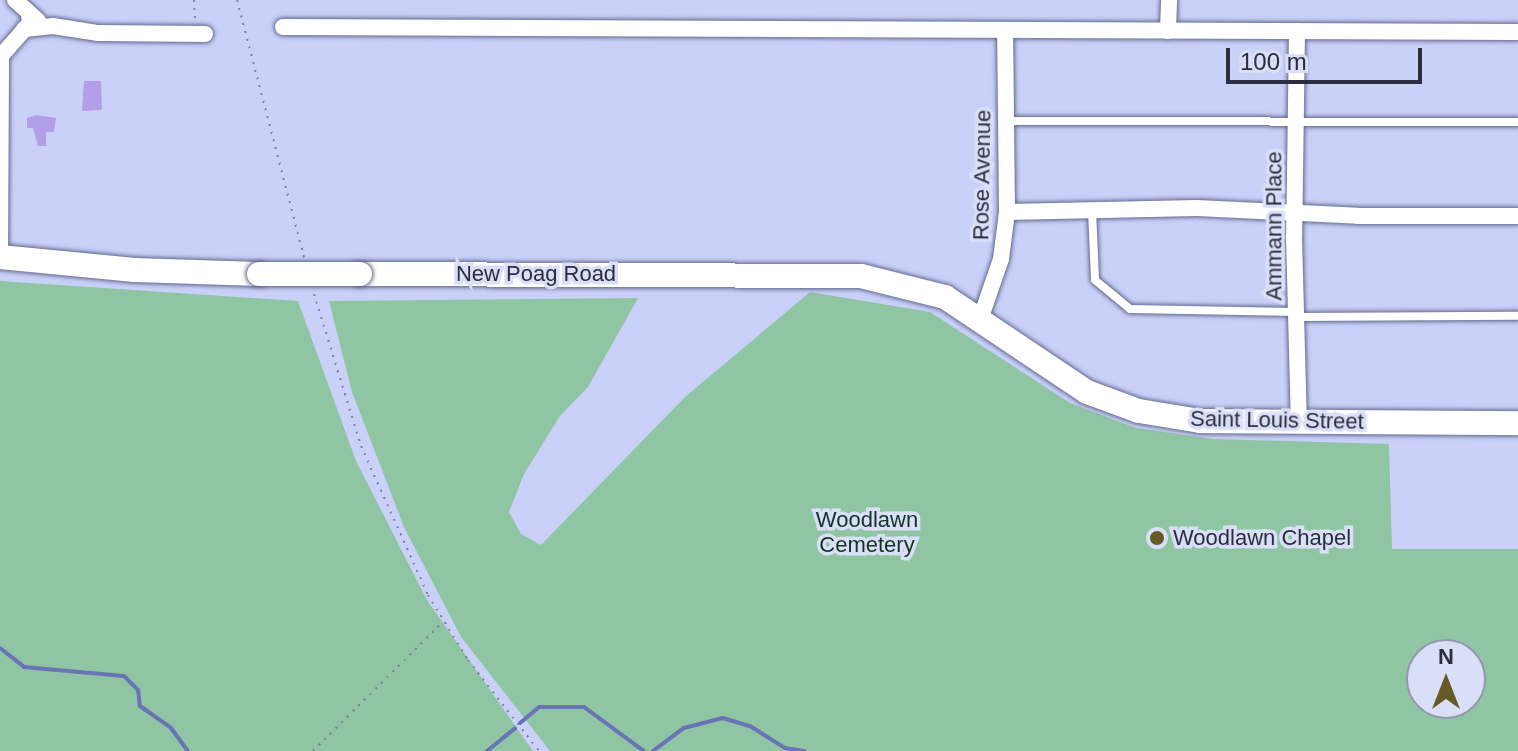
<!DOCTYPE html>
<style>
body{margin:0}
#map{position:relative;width:1518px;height:751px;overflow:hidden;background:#c9d1f9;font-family:Helvetica,sans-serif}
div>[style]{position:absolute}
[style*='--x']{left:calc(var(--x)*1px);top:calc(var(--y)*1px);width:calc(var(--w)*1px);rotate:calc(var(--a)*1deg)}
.green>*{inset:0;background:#90c5a3}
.stream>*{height:4px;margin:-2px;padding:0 2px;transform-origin:2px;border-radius:2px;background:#6973b6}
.building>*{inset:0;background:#b29fe7;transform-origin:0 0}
.path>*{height:2px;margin-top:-1px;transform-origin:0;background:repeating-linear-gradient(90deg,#7c829e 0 2px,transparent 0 8px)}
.roads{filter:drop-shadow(0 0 2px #63698d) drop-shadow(0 0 2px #63698d)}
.service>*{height:8px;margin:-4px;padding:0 4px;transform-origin:4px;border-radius:4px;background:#fff}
.minor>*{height:16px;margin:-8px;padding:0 8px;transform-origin:8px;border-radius:8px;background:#fff}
.primary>*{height:24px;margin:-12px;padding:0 12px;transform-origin:12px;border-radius:12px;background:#fff}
.bridges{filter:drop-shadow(0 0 2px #63698d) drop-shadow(0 0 2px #63698d)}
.primary-bridge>*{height:24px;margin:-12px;padding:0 12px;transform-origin:12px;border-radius:12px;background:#fff}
.dots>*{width:22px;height:22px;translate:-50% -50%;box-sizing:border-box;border:4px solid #dadff8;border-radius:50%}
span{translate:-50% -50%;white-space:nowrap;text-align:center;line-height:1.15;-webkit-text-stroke:7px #dadff8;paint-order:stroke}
.street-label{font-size:22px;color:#2b2e3e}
.park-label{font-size:22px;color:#123521}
.poi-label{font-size:22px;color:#2b2e3e}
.left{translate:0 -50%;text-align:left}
.north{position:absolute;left:1406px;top:639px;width:80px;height:80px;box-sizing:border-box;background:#dadff8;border:2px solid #9498ae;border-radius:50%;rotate:0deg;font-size:22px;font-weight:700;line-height:32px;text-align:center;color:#2b2e3e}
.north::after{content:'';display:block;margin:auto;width:28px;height:36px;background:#665a27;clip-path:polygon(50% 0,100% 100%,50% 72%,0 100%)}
.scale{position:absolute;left:1226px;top:48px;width:196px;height:36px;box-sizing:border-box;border:4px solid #2b2e3e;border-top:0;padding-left:10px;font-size:24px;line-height:28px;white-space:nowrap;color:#2b2e3e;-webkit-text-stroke:6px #dadff8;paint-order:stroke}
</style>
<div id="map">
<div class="green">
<div style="clip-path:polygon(0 281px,298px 301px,356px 461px,427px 600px,533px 751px,0 751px)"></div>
<div style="clip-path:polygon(evenodd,810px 292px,930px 312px,1070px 403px,1136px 428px,1213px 439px,1389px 444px,1392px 549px,1518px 549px,1518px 751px,550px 751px,461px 637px,404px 527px,352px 392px,329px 301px,638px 298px,588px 387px,560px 416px,524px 474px,509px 512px,521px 534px,541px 545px,685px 397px,810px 292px,1422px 655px,1470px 655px,1470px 703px,1422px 703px,1422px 655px)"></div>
</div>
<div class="stream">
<div style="--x:0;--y:648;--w:31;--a:38"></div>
<div style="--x:24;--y:667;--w:100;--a:5.1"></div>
<div style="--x:124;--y:676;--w:20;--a:45"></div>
<div style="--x:138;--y:690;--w:16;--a:83"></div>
<div style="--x:140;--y:706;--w:38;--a:35"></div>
<div style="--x:171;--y:728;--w:29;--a:54"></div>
<div style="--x:520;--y:723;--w:25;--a:-40"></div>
<div style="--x:539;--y:707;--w:45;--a:0"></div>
<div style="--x:584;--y:707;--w:74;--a:36.3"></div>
<div style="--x:487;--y:751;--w:36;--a:-39"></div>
<div style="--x:653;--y:751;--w:39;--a:-37"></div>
<div style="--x:684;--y:728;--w:40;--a:-14.4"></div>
<div style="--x:723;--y:718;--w:28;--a:17"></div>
<div style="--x:750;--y:726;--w:41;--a:32.2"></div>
<div style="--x:785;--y:748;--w:20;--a:9"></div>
</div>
<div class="building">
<div style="clip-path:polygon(84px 81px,101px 81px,102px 110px,82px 111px)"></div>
<div style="clip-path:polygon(36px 115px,56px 118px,54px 132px,46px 132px,46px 146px,38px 146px,33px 128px,27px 128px,27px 118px)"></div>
<div style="left:1151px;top:529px;width:13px;height:17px"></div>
</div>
<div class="path">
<div style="--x:194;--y:0;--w:18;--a:87"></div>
<div style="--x:237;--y:0;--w:266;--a:75.4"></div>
<div style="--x:314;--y:294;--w:159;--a:72.8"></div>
<div style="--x:361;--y:446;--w:163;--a:65.8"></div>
<div style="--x:428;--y:595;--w:76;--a:58.4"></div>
<div style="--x:468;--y:660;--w:115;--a:52"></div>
<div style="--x:313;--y:751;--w:183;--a:-44.8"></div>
</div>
<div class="roads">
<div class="service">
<div style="--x:1006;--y:121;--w:512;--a:0.11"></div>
<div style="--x:1092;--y:210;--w:70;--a:87.5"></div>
<div style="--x:1095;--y:280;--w:45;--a:39.6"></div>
<div style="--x:1130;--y:309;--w:166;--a:1"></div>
<div style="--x:1296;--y:317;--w:222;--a:-0.3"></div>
</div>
<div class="minor">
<div style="--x:15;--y:0;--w:31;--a:42"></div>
<div style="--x:283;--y:27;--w:1235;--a:0.23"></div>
<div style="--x:24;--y:29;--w:29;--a:-6"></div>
<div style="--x:53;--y:26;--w:46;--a:8.8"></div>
<div style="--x:98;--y:33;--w:107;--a:0.5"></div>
<div style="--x:1168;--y:31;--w:31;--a:-88"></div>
<div style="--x:1297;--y:31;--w:206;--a:90.8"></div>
<div style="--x:1294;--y:237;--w:185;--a:88.5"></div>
<div style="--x:1007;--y:212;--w:190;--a:-1.2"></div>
<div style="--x:1197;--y:208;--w:161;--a:2.8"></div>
<div style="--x:1358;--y:216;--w:160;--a:0"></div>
<div style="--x:0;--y:257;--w:201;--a:-89.7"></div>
<div style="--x:1;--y:56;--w:44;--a:-48.7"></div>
<div style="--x:30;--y:23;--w:8;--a:-97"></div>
<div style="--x:981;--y:317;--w:61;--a:-71"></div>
<div style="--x:1001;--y:259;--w:47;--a:-82.7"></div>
<div style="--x:1007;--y:212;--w:182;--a:-90.6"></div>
</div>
<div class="primary">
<div style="--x:0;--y:257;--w:135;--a:5.5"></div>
<div style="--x:134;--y:270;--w:125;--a:1.8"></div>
<div style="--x:360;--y:274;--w:501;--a:0.23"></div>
<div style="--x:861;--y:276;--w:87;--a:14"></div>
<div style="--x:945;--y:297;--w:171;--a:33.8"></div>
<div style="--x:1087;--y:392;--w:55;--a:20.1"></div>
<div style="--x:1139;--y:411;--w:62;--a:9.3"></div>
<div style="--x:1200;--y:421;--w:318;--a:0.4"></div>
</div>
</div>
<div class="bridges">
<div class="primary-bridge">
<div style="--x:259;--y:274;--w:101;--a:0"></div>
</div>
</div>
<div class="dots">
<div style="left:1157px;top:538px;background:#665a27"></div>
</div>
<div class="street-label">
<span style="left:982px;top:175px;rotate:-89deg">Rose Avenue</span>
<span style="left:1274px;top:226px;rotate:-90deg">Ammann Place</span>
<span style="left:536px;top:274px">New Poag Road</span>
<span style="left:1277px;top:420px;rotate:1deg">Saint Louis Street</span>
</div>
<div class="park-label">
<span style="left:867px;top:532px">Woodlawn<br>Cemetery</span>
</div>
<div class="poi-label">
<span class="left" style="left:1173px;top:538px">Woodlawn Chapel</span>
</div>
<div class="north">N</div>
<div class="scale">100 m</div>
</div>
